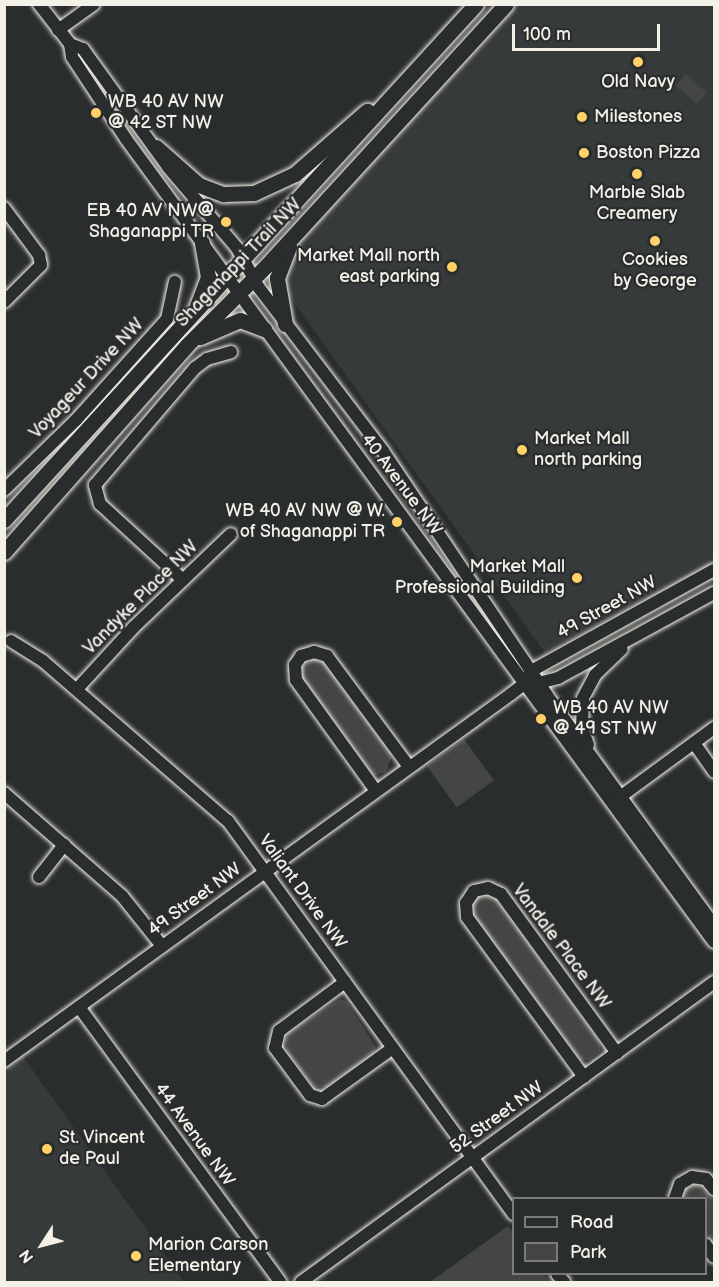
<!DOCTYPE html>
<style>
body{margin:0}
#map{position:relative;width:719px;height:1287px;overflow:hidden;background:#2a2d2e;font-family:"Balsamiq Sans",sans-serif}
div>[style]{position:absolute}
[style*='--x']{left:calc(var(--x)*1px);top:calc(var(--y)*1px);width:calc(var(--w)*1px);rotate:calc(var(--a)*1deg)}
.built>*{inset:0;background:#373a3a}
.green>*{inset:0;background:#444645;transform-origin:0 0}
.roads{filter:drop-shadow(0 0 2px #f4f1e8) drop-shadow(0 0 2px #f4f1e8)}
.minor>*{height:12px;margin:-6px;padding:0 6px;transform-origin:6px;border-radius:6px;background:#2a2d2e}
.major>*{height:15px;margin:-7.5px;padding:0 7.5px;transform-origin:7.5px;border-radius:7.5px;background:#2a2d2e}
.dots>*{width:16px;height:16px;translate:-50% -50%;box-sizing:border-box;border:3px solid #2a2d2e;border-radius:50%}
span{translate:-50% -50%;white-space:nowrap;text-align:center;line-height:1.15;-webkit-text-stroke:4.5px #2a2d2e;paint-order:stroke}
.poi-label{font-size:18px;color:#f4f1e8}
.left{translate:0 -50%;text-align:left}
.right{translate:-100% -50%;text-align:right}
.street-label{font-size:18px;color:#f4f1e8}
.frame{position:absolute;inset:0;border:6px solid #f4f1e8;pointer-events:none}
.legend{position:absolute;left:512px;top:1197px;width:195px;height:78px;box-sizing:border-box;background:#2a2d2e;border:2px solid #7b7b78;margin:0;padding:8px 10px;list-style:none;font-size:18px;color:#f4f1e8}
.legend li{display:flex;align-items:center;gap:12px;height:30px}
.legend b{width:30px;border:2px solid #7b7b78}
.north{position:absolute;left:12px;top:1215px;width:60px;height:60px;-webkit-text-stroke:4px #2a2d2e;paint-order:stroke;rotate:234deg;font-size:16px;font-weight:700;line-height:24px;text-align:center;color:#f4f1e8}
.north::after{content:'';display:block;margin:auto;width:21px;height:27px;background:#f4f1e8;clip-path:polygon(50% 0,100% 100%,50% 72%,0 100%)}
.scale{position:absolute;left:512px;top:24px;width:148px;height:27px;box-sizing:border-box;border:3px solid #f4f1e8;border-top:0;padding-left:8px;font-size:18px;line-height:21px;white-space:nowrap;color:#f4f1e8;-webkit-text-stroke:4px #2a2d2e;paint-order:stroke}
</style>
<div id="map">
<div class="built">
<div style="clip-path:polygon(518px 5px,714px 5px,714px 563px,545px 653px,285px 290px,291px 248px)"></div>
<div style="clip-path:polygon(22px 1055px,146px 1229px,184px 1282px,5px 1282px,5px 1069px)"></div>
</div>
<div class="green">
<div style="left:686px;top:74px;width:28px;height:15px;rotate:42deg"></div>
<div style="clip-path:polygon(312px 659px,325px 663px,392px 755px,386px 772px,375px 775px,370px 772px,303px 680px,301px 669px)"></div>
<div style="left:464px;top:739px;width:51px;height:46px;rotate:54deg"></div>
<div style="clip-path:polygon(482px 894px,496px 899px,599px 1041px,601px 1051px,589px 1060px,580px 1060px,473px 915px,473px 902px)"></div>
<div style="clip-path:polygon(340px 999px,346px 1001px,376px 1047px,373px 1055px,329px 1087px,314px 1087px,288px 1053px,285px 1039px,289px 1032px)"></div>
<div style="clip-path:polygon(696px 1184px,714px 1200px,714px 1247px,706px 1235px,706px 1198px,682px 1198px,683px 1190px)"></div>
<div style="clip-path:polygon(508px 1226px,513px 1233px,514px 1274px,543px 1274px,550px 1282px,430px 1282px)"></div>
</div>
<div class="roads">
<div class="minor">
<div style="--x:39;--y:4;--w:51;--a:52.2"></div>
<div style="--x:70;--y:44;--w:14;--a:21"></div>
<div style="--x:83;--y:49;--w:145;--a:54.2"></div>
<div style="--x:168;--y:167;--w:106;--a:49.6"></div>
<div style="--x:237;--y:248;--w:46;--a:61.2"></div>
<div style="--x:259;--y:288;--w:205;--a:52.7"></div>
<div style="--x:383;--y:451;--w:293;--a:56.1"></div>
<div style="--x:546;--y:694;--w:286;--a:54"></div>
<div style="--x:58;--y:30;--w:44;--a:-35.8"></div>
<div style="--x:70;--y:44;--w:13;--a:81"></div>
<div style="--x:72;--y:57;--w:98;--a:56.6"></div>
<div style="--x:126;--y:139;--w:995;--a:53.79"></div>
<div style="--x:4;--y:208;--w:59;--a:53.3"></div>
<div style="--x:39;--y:255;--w:10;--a:79"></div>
<div style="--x:41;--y:265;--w:52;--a:135"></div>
<div style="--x:4;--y:490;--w:100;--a:-44.2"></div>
<div style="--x:76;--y:420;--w:136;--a:-48"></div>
<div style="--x:167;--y:319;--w:38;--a:-78"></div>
<div style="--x:183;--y:580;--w:113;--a:-137.5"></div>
<div style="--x:100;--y:504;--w:20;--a:-105"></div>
<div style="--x:95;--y:485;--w:154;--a:-49.5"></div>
<div style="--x:195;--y:368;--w:15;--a:-37"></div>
<div style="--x:207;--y:359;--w:25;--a:-16"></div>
<div style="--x:11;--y:641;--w:38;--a:32"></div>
<div style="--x:43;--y:661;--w:245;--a:40.9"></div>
<div style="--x:228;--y:821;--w:486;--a:54"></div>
<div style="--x:534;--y:684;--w:25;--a:-14"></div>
<div style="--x:558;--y:678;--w:178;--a:-28.6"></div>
<div style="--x:77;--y:689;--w:84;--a:-47.4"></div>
<div style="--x:134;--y:627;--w:134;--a:-43.8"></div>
<div style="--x:694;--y:743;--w:35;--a:55"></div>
<div style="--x:588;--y:745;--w:18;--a:-109"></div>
<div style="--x:582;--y:728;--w:30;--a:-88"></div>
<div style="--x:583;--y:698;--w:26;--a:-62"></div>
<div style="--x:595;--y:675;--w:37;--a:-44"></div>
<div style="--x:376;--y:791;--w:137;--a:-125.8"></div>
<div style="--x:296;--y:680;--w:15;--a:-94"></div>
<div style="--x:295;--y:665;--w:11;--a:-56"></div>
<div style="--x:301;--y:656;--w:14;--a:-17"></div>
<div style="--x:314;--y:652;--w:14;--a:17"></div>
<div style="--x:327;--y:656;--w:138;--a:53.5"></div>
<div style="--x:4;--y:793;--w:157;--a:41.1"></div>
<div style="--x:122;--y:896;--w:64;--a:51.3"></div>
<div style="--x:616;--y:800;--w:122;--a:-36.3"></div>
<div style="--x:39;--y:877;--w:41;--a:-52"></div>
<div style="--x:345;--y:982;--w:82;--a:143.4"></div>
<div style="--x:279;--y:1031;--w:17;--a:103"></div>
<div style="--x:275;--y:1048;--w:59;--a:53.3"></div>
<div style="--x:310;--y:1095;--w:13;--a:18"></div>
<div style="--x:322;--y:1099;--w:87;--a:-35.7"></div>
<div style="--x:79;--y:1007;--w:341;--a:53.8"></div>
<div style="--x:4;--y:1061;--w:626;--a:-35.9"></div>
<div style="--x:511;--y:694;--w:16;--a:-38"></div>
<div style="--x:524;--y:684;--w:15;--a:-62"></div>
<div style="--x:531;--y:671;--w:209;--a:-28.9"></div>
<div style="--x:584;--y:1077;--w:198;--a:-126.2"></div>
<div style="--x:467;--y:917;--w:14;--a:-94"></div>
<div style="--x:466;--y:903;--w:14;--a:-56"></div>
<div style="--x:474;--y:891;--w:14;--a:-12"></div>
<div style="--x:488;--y:888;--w:14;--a:25"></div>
<div style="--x:501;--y:894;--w:197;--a:53.9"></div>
<div style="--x:675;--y:1198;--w:15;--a:-70"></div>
<div style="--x:680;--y:1184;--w:14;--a:-30"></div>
<div style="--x:692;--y:1177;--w:14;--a:8"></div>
<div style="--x:706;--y:1179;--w:13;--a:51"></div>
<div style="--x:706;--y:1245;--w:14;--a:56"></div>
<div style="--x:557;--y:1274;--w:11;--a:49"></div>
<div style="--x:301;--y:1282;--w:510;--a:-35.99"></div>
</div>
<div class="major">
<div style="--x:156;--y:147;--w:57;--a:41.5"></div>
<div style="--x:199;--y:185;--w:26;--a:21"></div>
<div style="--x:223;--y:194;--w:31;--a:-2"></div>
<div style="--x:254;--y:193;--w:45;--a:-24.9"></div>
<div style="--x:295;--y:174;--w:96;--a:-41.2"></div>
<div style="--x:197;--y:306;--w:31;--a:-69"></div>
<div style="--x:208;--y:277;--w:35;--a:-100"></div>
<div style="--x:285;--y:324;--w:47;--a:-99.9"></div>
<div style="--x:277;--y:278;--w:34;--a:-69"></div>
<div style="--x:200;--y:337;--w:43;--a:-23"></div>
<div style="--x:240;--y:320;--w:26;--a:21"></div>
<div style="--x:4;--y:520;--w:699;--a:-47.55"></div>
<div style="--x:4;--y:552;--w:276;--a:-48.5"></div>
<div style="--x:187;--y:345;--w:112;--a:-45"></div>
<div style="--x:266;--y:266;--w:355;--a:-47.5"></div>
</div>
</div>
<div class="dots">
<div style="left:638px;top:62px;background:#ffd166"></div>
<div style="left:96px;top:113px;background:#ffd166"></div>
<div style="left:582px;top:117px;background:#ffd166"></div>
<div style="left:584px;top:153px;background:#ffd166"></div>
<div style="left:637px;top:174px;background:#ffd166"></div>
<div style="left:226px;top:222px;background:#ffd166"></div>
<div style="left:655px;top:241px;background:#ffd166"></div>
<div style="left:452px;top:267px;background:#ffd166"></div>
<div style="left:522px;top:450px;background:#ffd166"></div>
<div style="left:397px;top:522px;background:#ffd166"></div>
<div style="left:577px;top:578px;background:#ffd166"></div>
<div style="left:541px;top:719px;background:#ffd166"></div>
<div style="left:47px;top:1149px;background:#ffd166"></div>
<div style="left:136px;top:1256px;background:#ffd166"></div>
</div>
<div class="poi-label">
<span style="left:638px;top:82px">Old Navy</span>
<span class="left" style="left:108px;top:113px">WB 40 AV NW<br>@ 42 ST NW</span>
<span class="left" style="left:594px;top:117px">Milestones</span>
<span class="left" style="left:596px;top:153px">Boston Pizza</span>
<span style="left:637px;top:204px">Marble Slab<br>Creamery</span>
<span class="right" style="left:214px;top:222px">EB 40 AV NW@<br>Shaganappi TR</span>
<span class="right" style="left:440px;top:267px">Market Mall north<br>east parking</span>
<span style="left:655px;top:271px">Cookies<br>by George</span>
<span class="left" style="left:534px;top:450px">Market Mall<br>north parking</span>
<span class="right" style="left:385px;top:522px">WB 40 AV NW @ W.<br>of Shaganappi TR</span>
<span class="right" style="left:565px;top:578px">Market Mall<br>Professional Building</span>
<span class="left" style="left:553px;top:719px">WB 40 AV NW<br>@ 49 ST NW</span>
<span class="left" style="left:59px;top:1149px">St. Vincent<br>de Paul</span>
<span class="left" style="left:148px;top:1256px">Marion Carson<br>Elementary</span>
</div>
<div class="street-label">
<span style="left:239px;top:263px;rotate:-46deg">Shaganappi Trail NW</span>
<span style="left:87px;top:379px;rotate:-47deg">Voyageur Drive NW</span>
<span style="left:401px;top:485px;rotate:53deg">40 Avenue NW</span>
<span style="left:141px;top:598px;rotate:-45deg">Vandyke Place NW</span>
<span style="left:607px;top:608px;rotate:-29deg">49 Street NW</span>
<span style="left:302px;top:892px;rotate:54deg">Valiant Drive NW</span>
<span style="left:195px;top:900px;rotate:-36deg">49 Street NW</span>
<span style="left:561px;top:947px;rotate:53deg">Vandale Place NW</span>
<span style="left:497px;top:1118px;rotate:-36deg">52 Street NW</span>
<span style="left:194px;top:1135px;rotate:54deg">44 Avenue NW</span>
</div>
<div class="frame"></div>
<ul class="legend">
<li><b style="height:8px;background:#2a2d2e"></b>Road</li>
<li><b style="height:16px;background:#444645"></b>Park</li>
</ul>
<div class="north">N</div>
<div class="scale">100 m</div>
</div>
